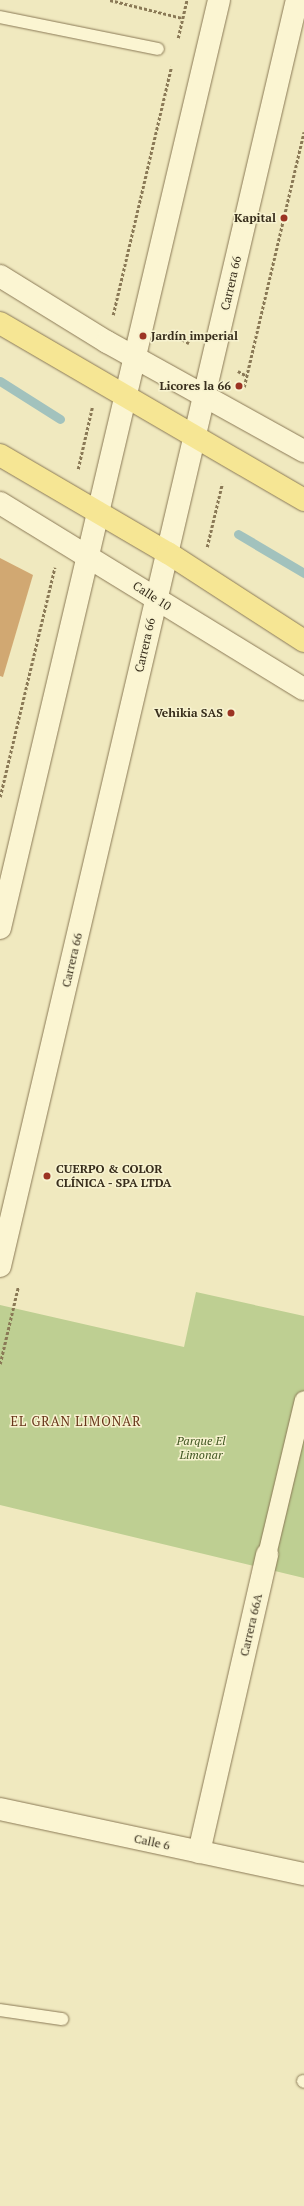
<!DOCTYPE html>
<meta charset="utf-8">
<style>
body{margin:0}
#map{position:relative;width:304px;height:2206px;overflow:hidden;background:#f0e9bf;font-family:"PT Serif",serif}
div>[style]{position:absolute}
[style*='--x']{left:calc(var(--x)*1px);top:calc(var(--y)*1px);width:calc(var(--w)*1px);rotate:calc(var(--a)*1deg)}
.green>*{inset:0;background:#becf92}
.stream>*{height:9px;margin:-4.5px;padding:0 4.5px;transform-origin:4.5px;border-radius:4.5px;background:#a2c2bd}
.building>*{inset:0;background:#d1a872}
.path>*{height:2.5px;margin-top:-1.25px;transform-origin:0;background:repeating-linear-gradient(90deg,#8a7956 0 3px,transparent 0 5px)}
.roads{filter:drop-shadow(0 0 1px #8a7956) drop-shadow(0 0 1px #8a7956)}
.service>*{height:12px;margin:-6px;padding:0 6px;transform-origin:6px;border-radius:6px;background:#fbf5d2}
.pedestrian>*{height:18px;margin:-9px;padding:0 9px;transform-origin:9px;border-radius:9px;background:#fbf5d2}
.minor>*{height:22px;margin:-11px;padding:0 11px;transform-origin:11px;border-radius:11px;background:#fbf5d2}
.tertiary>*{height:22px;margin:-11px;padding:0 11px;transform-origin:11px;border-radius:11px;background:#fbf5d2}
.secondary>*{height:22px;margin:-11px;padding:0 11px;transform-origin:11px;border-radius:11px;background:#fbf5d2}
.primary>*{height:22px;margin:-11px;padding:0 11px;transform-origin:11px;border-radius:11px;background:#f6e694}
.dots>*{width:11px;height:11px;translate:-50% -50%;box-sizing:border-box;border:2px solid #f7f2cf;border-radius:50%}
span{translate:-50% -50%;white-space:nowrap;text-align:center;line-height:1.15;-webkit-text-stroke:3px #f7f2cf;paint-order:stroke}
.poi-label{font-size:12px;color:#382e1c;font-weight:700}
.right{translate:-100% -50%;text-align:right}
.left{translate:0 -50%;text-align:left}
.street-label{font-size:12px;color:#382e1c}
.park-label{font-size:12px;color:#405621;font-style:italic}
.neighbourhood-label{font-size:13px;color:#673519;letter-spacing:1px}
</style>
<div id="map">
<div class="green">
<div style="clip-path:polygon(196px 1292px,304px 1316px,304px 1578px,0 1505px,0 1305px,184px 1347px)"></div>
</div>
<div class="stream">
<div style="--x:0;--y:381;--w:71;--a:32.3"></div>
<div style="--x:238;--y:534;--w:77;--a:30.6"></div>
</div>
<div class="building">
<div style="clip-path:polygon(0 558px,33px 575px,3px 677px,0 676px)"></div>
</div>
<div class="path">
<div style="--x:110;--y:0;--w:74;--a:14"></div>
<div style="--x:178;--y:38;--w:39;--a:-77"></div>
<div style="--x:113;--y:315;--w:255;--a:-76.8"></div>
<div style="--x:169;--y:332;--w:23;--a:29"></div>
<div style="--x:238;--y:371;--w:10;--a:29"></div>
<div style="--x:244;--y:387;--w:262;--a:-76.8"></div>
<div style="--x:78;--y:469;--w:63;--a:-77.1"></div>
<div style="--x:207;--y:547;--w:65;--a:-76.6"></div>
<div style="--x:0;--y:797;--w:236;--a:-76.6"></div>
<div style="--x:0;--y:1364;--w:79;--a:-76.8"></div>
</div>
<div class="roads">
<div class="service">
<div style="--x:0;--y:17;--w:161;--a:11.4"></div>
<div style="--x:0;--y:2010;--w:63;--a:8.3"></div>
<div style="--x:303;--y:2081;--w:1;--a:45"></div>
</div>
<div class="pedestrian">
<div style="--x:267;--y:1555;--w:159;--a:-76.6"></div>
</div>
<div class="minor">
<div style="--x:0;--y:1809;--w:311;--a:12.1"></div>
<div style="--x:199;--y:1852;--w:305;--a:-77.1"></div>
</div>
<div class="tertiary">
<div style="--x:0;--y:276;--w:126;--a:31.7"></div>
<div style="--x:107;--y:342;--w:225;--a:29"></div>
<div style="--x:0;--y:503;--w:356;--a:31.5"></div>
</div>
<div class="secondary">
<div style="--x:0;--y:928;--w:953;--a:-76.72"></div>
<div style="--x:0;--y:1266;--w:1300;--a:-76.8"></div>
</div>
<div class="primary">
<div style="--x:0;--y:323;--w:352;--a:30.2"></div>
<div style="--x:0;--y:455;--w:194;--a:30.3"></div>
<div style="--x:168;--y:553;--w:162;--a:32.9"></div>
</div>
</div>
<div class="dots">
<div style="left:284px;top:218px;background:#9c3423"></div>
<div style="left:143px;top:336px;background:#9c3423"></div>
<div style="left:239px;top:386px;background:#9c3423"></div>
<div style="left:231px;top:713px;background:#9c3423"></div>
<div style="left:47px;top:1176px;background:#9c3423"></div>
</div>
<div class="poi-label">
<span class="right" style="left:276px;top:218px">Kapital</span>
<span class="left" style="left:151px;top:336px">Jardín imperial</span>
<span class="right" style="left:231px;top:386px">Licores la 66</span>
<span class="right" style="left:223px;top:713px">Vehikia SAS</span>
<span class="left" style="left:56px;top:1176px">CUERPO &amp; COLOR<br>CLÍNICA - SPA LTDA</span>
</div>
<div class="street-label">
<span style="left:231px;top:283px;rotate:-77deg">Carrera 66</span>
<span style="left:152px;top:596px;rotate:33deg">Calle 10</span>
<span style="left:145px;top:645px;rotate:-77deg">Carrera 66</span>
<span style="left:72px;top:960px;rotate:-77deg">Carrera 66</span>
<span style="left:251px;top:1625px;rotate:-77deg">Carrera 66A</span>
<span style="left:152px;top:1842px;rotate:12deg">Calle 6</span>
</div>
<div class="park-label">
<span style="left:201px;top:1448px">Parque El<br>Limonar</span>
</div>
<div class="neighbourhood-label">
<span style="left:76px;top:1421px">EL GRAN LIMONAR</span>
</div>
</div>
